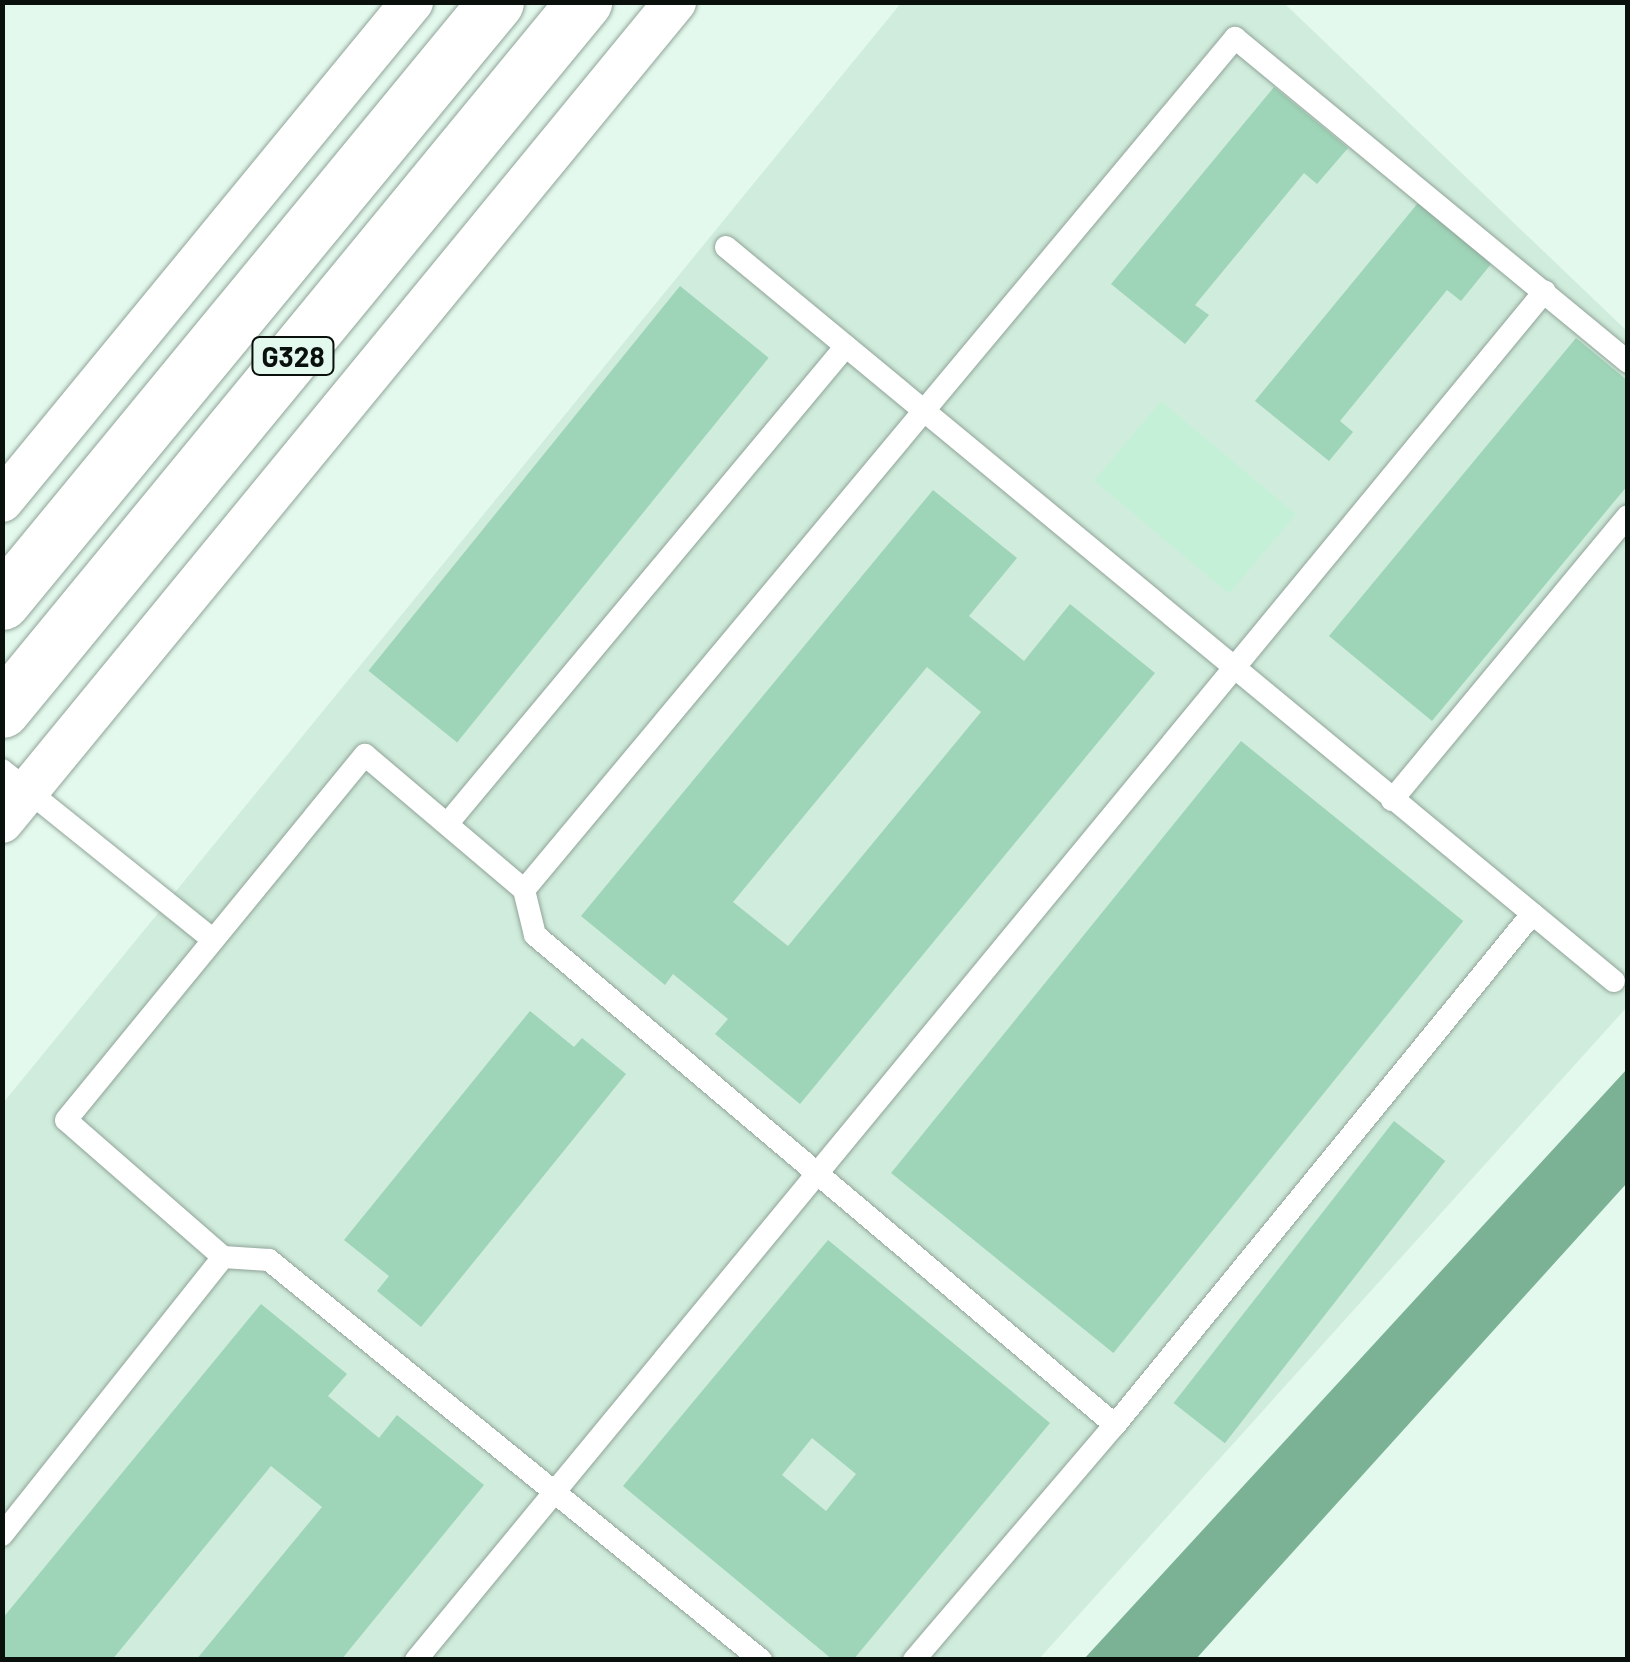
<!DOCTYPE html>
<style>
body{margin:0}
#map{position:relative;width:1630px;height:1662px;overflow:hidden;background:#e4f9ed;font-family:Barlow,sans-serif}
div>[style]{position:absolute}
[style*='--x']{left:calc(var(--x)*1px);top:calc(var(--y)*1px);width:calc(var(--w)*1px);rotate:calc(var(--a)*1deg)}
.built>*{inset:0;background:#d0ecdc}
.green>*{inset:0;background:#c5f0d8;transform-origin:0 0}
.water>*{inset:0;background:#7bb195}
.building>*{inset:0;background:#9ed4b7;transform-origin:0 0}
.roads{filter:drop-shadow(0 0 2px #90a499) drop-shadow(0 0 2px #90a499)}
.lane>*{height:22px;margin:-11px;padding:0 11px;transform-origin:11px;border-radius:11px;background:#fff}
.street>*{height:42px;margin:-21px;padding:0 21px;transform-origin:21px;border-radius:21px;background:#fff}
.highway>*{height:55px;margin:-27.5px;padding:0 27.5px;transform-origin:27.5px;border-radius:27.5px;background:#fff}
span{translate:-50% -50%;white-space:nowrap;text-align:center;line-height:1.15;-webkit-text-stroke:8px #e4f9ed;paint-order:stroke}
.shield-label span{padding:2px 8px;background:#e4f9ed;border:2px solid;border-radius:8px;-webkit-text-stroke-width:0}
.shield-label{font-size:28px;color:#0a110d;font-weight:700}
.frame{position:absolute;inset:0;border:5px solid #0a110d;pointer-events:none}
</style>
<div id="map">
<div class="built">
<div style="clip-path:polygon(901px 3px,1284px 3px,1627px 331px,1627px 1007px,1039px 1659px,3px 1660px,3px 1103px)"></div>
</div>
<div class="green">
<div style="left:1161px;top:401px;width:176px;height:104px;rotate:40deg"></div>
</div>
<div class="water">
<div style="clip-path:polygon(1627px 1069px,1627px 1183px,1196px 1659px,1084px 1659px)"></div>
</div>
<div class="building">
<div style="clip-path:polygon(1274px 87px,1348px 148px,1317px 184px,1304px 173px,1195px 305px,1209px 315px,1185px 344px,1111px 284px)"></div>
<div style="clip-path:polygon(1418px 203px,1491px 264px,1461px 301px,1447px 290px,1340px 421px,1353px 432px,1329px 461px,1255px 401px)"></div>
<div style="left:680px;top:286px;width:114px;height:495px;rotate:39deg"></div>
<div style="clip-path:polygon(1576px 338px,1628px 381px,1628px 485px,1432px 721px,1329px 636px)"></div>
<div style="clip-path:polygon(evenodd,933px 490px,1017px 558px,969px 616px,1024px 661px,1070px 604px,1155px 673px,800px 1104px,715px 1034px,728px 1019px,673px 974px,665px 985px,581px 916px,933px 490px,927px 667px,981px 712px,788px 946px,733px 902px,927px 667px)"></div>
<div style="left:1241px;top:741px;width:286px;height:556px;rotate:39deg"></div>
<div style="clip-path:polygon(530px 1011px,574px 1047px,582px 1038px,626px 1074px,421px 1327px,377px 1291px,389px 1276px,344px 1240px)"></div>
<div style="left:1394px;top:1121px;width:65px;height:358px;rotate:38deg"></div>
<div style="clip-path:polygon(evenodd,828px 1240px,1050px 1423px,853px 1660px,833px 1660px,623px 1486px,828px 1240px,812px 1438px,856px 1474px,826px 1511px,782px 1475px,812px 1438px)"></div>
<div style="clip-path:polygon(261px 1304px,347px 1374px,328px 1396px,379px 1438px,397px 1415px,484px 1485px,341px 1660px,196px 1660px,322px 1507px,271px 1466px,112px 1660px,2px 1660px,2px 1619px)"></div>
</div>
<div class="roads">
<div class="lane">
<div style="--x:726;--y:247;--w:1152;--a:39.58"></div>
<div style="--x:2;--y:770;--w:270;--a:38.8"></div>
<div style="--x:1392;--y:800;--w:369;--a:-50.3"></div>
<div style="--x:448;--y:823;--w:621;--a:-50.16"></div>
<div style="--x:524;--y:890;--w:1110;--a:-50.15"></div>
<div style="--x:1235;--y:38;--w:509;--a:39.5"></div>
<div style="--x:2;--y:1535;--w:355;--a:-51.5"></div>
<div style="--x:416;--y:1660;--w:1774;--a:-50.49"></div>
<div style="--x:761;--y:1660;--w:634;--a:-140.89"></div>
<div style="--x:269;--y:1260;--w:46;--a:-176.3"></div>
<div style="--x:223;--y:1257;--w:208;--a:-138.9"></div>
<div style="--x:66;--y:1120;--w:472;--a:-50.7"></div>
<div style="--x:365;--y:755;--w:209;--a:40.3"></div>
<div style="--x:524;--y:890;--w:46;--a:76.3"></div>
<div style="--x:535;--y:935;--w:759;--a:40.19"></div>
<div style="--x:914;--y:1660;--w:309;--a:-49.5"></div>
<div style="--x:1115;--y:1425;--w:660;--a:-50.78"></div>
</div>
<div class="street">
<div style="--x:2;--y:501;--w:646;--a:-50.59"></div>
<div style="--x:2;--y:822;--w:1061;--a:-50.62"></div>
</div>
<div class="highway">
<div style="--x:2;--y:602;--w:777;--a:-50.53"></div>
<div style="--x:2;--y:710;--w:917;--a:-50.58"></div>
</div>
</div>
<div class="shield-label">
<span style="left:293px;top:356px">G328</span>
</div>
<div class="frame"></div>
</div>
